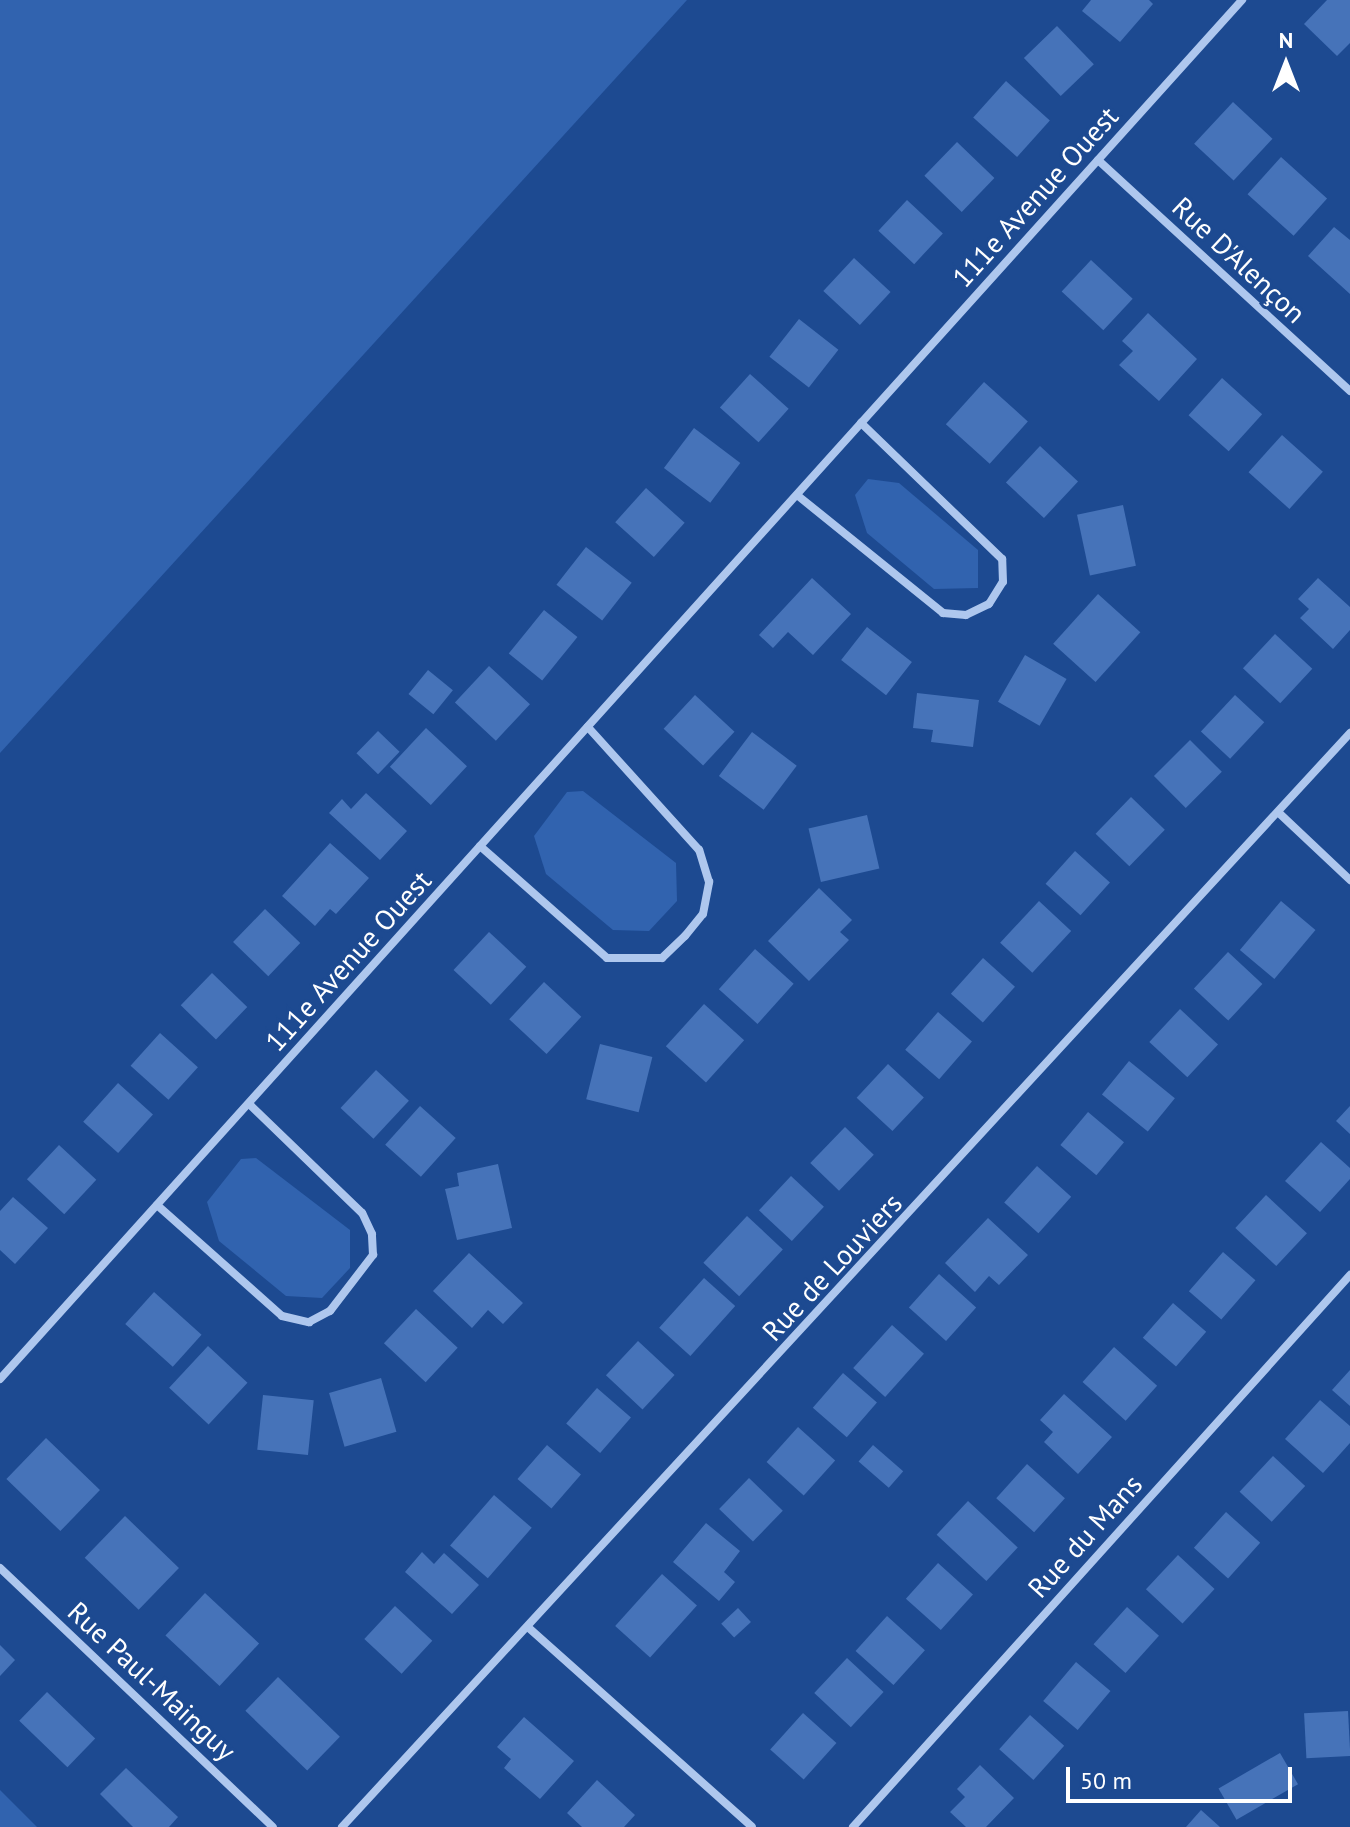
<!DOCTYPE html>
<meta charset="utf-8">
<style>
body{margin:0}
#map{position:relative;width:1350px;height:1827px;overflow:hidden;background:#1d4a91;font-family:"PT Sans",sans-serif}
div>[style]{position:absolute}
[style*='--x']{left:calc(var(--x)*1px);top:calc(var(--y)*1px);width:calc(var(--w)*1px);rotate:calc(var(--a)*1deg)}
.green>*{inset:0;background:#3163af}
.building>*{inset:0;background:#4673b9;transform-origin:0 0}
.street>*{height:8px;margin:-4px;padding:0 4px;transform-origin:4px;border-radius:4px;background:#aec7ee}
span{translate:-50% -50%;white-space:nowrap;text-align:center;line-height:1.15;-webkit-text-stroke:6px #1d4a91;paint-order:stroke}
.street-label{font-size:28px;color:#fff}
.north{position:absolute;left:1246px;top:24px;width:80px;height:80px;-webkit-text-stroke:6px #1d4a91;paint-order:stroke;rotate:0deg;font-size:22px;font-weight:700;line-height:32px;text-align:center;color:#fff}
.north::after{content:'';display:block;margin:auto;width:28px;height:36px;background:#fff;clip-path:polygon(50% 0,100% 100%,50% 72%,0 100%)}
.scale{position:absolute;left:1066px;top:1767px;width:226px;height:36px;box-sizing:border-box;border:4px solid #fff;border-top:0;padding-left:10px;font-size:24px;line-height:28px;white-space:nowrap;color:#fff;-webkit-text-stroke:6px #1d4a91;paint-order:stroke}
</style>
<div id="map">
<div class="green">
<div style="clip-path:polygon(0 0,687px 0,0 753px)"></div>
<div style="clip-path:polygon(868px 479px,899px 483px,978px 550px,978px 588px,934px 589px,867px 533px,855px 495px)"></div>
<div style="clip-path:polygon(583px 791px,676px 863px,677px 901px,649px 931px,613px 930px,546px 874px,534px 836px,567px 792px)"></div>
<div style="clip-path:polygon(256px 1158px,350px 1230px,350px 1268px,322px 1298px,286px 1296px,219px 1241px,207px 1202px,241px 1159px)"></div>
<div style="clip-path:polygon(0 1790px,37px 1827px,0 1827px)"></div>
</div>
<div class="building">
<div style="clip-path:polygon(1091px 0,1149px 0,1153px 4px,1120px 42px,1082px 11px)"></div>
<div style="clip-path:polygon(1327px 0,1350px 0,1350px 43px,1337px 56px,1304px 24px)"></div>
<div style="left:1057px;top:26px;width:53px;height:46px;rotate:46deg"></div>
<div style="left:1006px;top:81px;width:59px;height:49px;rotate:42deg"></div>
<div style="left:1233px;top:102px;width:54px;height:57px;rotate:43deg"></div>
<div style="left:957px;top:142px;width:52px;height:47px;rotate:44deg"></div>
<div style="left:1281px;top:157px;width:62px;height:50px;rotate:42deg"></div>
<div style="left:907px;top:200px;width:49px;height:42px;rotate:43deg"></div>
<div style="clip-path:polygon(1334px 227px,1350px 240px,1350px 294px,1308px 256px)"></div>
<div style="left:854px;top:258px;width:50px;height:45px;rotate:43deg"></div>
<div style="left:1091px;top:260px;width:57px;height:43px;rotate:43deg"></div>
<div style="clip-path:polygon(1148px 313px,1197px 359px,1159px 401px,1119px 365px,1133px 351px,1122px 341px)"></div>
<div style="left:799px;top:319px;width:50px;height:48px;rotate:38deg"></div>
<div style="left:750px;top:374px;width:52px;height:45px;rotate:42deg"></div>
<div style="left:1222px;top:378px;width:54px;height:50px;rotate:42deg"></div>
<div style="left:984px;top:382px;width:59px;height:57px;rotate:42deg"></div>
<div style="left:694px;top:428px;width:58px;height:50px;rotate:37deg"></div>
<div style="left:1282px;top:435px;width:55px;height:50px;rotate:42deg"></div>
<div style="left:1040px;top:446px;width:52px;height:50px;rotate:43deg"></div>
<div style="left:646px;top:488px;width:52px;height:46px;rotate:42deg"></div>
<div style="left:1123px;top:505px;width:62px;height:47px;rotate:78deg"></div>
<div style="left:586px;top:547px;width:58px;height:48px;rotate:38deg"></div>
<div style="clip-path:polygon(812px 578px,851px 614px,813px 655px,788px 632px,773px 648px,759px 635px)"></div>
<div style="clip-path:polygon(1318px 578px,1350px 607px,1350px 630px,1333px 649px,1300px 618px,1309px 609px,1298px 599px)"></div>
<div style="left:1098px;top:594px;width:57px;height:67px;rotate:42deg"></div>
<div style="left:544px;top:610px;width:43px;height:56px;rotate:39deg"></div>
<div style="left:867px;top:627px;width:57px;height:42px;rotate:38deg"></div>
<div style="left:1275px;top:634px;width:51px;height:47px;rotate:43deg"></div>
<div style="left:1025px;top:655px;width:48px;height:54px;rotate:30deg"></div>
<div style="left:489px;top:666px;width:56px;height:50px;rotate:43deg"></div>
<div style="left:428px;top:670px;width:32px;height:31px;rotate:39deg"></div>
<div style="clip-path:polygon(917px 693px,979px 700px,973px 747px,931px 742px,933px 730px,913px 728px)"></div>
<div style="left:695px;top:695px;width:54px;height:46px;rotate:43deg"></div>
<div style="left:1235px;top:695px;width:40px;height:50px;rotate:43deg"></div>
<div style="left:426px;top:728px;width:56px;height:53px;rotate:43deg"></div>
<div style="left:378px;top:731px;width:30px;height:31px;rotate:44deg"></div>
<div style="left:752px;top:732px;width:56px;height:55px;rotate:37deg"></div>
<div style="left:1190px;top:740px;width:45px;height:51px;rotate:45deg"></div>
<div style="clip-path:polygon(366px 793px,407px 831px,380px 860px,329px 813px,342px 799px,351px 809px)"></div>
<div style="left:1131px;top:797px;width:47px;height:51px;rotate:44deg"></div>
<div style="left:867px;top:815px;width:55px;height:60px;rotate:77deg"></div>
<div style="clip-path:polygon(330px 843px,369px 878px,336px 914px,330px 909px,315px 926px,282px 896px)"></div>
<div style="left:1075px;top:851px;width:47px;height:44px;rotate:42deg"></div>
<div style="clip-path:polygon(819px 888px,852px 920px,840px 932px,849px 940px,809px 981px,768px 941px)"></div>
<div style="left:1039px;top:901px;width:44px;height:57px;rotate:43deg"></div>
<div style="left:1281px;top:901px;width:45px;height:64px;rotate:40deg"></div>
<div style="left:265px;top:909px;width:49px;height:46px;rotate:44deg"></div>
<div style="left:489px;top:932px;width:51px;height:52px;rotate:43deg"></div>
<div style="left:755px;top:949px;width:52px;height:54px;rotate:42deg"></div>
<div style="left:1228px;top:952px;width:47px;height:50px;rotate:43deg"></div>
<div style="left:983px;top:958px;width:43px;height:48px;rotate:42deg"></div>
<div style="left:212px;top:973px;width:49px;height:45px;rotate:44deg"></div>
<div style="left:544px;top:982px;width:51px;height:51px;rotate:43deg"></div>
<div style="left:704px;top:1004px;width:54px;height:57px;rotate:42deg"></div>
<div style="left:1180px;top:1009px;width:52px;height:45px;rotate:43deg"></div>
<div style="left:938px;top:1012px;width:45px;height:50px;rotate:41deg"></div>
<div style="left:160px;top:1033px;width:51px;height:44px;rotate:42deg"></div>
<div style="left:600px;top:1044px;width:54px;height:57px;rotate:14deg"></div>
<div style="left:1129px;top:1061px;width:59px;height:43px;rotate:39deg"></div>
<div style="left:888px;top:1064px;width:49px;height:46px;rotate:43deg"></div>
<div style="left:376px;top:1070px;width:45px;height:52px;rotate:43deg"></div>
<div style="left:118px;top:1083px;width:47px;height:52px;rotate:42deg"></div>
<div style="left:420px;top:1106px;width:48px;height:52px;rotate:42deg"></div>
<div style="clip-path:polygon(1350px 1106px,1350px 1134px,1336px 1121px)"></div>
<div style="left:1088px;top:1112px;width:47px;height:43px;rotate:40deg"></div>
<div style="left:845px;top:1127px;width:40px;height:50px;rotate:44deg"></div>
<div style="clip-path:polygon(1321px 1142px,1350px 1168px,1350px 1179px,1320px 1212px,1285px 1181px)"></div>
<div style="left:59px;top:1145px;width:51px;height:47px;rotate:43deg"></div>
<div style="clip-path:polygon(498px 1164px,512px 1228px,457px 1240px,445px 1189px,459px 1186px,457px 1173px)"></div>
<div style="left:1037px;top:1166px;width:46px;height:49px;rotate:42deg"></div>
<div style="left:791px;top:1176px;width:45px;height:47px;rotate:43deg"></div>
<div style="left:1266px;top:1195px;width:56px;height:45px;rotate:43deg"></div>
<div style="clip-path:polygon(13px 1197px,48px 1228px,15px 1264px,0 1250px,0 1211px)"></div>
<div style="left:747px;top:1216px;width:49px;height:64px;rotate:43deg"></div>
<div style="clip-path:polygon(988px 1218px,1028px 1255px,999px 1285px,989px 1276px,975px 1292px,945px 1263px)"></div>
<div style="left:1223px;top:1252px;width:43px;height:52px;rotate:41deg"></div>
<div style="clip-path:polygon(469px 1253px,523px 1303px,503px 1324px,488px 1310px,472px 1328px,433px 1291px)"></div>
<div style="left:939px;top:1274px;width:50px;height:45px;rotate:42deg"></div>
<div style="left:704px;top:1278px;width:42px;height:67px;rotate:42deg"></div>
<div style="left:154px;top:1292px;width:64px;height:43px;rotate:42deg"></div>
<div style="left:1173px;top:1303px;width:44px;height:46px;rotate:41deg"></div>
<div style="left:416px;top:1309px;width:57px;height:47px;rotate:43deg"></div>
<div style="left:892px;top:1325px;width:43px;height:58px;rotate:42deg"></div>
<div style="left:638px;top:1341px;width:50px;height:47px;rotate:43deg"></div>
<div style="left:208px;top:1346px;width:54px;height:57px;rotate:43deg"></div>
<div style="left:1114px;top:1347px;width:58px;height:47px;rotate:42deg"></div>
<div style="clip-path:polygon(1350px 1370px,1350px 1406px,1332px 1390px)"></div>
<div style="left:843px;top:1373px;width:45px;height:46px;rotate:41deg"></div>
<div style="left:381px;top:1378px;width:56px;height:54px;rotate:74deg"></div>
<div style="left:597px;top:1388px;width:45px;height:47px;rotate:41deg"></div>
<div style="clip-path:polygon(1064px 1394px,1112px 1437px,1078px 1474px,1044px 1442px,1053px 1432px,1040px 1420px)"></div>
<div style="left:263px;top:1395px;width:51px;height:55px;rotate:6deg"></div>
<div style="clip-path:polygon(1320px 1400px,1350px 1426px,1350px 1443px,1323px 1473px,1285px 1439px)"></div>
<div style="left:798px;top:1427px;width:50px;height:47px;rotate:42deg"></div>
<div style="left:46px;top:1438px;width:75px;height:57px;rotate:44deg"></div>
<div style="left:547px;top:1445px;width:45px;height:45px;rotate:41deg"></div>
<div style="left:873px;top:1445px;width:40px;height:22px;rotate:41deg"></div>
<div style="left:1273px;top:1456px;width:44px;height:49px;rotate:43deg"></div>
<div style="left:1027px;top:1464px;width:51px;height:46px;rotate:42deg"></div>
<div style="left:749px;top:1478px;width:47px;height:43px;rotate:44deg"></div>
<div style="left:494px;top:1495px;width:50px;height:67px;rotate:41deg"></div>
<div style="left:968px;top:1501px;width:68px;height:46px;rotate:43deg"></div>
<div style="left:1226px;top:1512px;width:46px;height:48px;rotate:42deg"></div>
<div style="left:125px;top:1516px;width:75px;height:58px;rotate:44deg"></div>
<div style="clip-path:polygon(706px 1523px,740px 1551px,724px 1572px,735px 1582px,719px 1601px,673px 1562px)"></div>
<div style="clip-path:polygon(422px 1552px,434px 1564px,444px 1553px,479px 1585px,452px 1614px,405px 1572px)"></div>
<div style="left:1178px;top:1555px;width:50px;height:47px;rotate:43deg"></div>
<div style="left:938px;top:1563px;width:47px;height:48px;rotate:42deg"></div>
<div style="left:662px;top:1574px;width:47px;height:70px;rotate:42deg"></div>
<div style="left:205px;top:1593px;width:74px;height:58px;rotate:43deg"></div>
<div style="left:395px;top:1606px;width:51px;height:45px;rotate:43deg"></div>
<div style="left:1127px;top:1607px;width:43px;height:50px;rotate:42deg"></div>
<div style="left:738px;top:1608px;width:19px;height:23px;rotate:47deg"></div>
<div style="left:887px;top:1616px;width:51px;height:47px;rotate:42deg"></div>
<div style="clip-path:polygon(0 1645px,15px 1660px,0 1676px)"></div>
<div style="left:847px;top:1658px;width:50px;height:48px;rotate:43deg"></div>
<div style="left:1076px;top:1662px;width:45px;height:51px;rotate:40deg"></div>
<div style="left:278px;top:1677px;width:86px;height:47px;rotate:44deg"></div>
<div style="left:47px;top:1692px;width:67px;height:40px;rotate:44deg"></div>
<div style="left:1348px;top:1711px;width:45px;height:44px;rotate:87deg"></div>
<div style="left:803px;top:1713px;width:45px;height:49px;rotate:42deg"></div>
<div style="left:1030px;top:1715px;width:46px;height:46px;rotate:42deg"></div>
<div style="clip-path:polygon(524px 1717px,574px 1761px,540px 1799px,504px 1768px,511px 1759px,497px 1747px)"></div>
<div style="left:1280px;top:1753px;width:36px;height:71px;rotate:60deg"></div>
<div style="clip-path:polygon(980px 1765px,1014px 1798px,986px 1827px,966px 1827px,950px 1812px,965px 1797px,957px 1789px)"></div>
<div style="clip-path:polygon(126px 1768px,178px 1817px,169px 1827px,133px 1827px,100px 1794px)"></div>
<div style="clip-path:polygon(597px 1780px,635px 1815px,624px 1827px,582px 1827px,567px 1813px)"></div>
<div style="clip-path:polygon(1201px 1810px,1220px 1827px,1186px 1827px)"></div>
</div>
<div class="street">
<div style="--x:1098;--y:160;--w:342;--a:42.5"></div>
<div style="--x:797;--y:495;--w:188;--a:38.9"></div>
<div style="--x:943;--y:613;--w:23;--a:5"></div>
<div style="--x:966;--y:615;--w:25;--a:-26"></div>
<div style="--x:989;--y:604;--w:26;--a:-58"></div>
<div style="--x:1003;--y:582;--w:23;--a:-92"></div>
<div style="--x:1002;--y:559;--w:196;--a:-136"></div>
<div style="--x:1279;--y:813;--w:98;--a:43.3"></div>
<div style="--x:480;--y:846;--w:169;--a:41.4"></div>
<div style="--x:607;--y:958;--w:55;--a:0"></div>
<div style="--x:662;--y:958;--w:32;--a:-44"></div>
<div style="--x:685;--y:936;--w:28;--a:-51"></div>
<div style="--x:703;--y:914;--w:33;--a:-79"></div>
<div style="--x:709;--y:882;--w:34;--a:-107"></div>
<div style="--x:699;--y:850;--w:166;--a:-132.1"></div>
<div style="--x:157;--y:1205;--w:167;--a:41.6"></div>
<div style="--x:282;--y:1316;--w:28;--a:13"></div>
<div style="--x:309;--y:1322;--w:24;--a:-28"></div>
<div style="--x:330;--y:1311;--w:71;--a:-52.5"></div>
<div style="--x:373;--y:1255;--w:21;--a:-93"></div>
<div style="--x:372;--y:1234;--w:23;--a:-115"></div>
<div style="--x:362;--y:1213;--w:157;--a:-136"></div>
<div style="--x:0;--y:1379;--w:1856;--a:-47.99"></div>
<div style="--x:0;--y:1568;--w:376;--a:43.5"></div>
<div style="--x:530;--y:1629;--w:297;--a:41.7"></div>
<div style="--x:342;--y:1827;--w:1488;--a:-47.34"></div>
<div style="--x:853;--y:1827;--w:743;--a:-48"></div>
</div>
<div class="street-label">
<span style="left:1035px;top:197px;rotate:-48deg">111e Avenue Ouest</span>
<span style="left:1239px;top:260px;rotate:43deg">Rue D'Alençon</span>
<span style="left:348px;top:961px;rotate:-48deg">111e Avenue Ouest</span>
<span style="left:832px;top:1267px;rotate:-47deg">Rue de Louviers</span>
<span style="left:1085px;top:1536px;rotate:-48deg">Rue du Mans</span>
<span style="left:152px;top:1681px;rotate:43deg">Rue Paul-Mainguy</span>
</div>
<div class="north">N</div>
<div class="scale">50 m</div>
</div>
